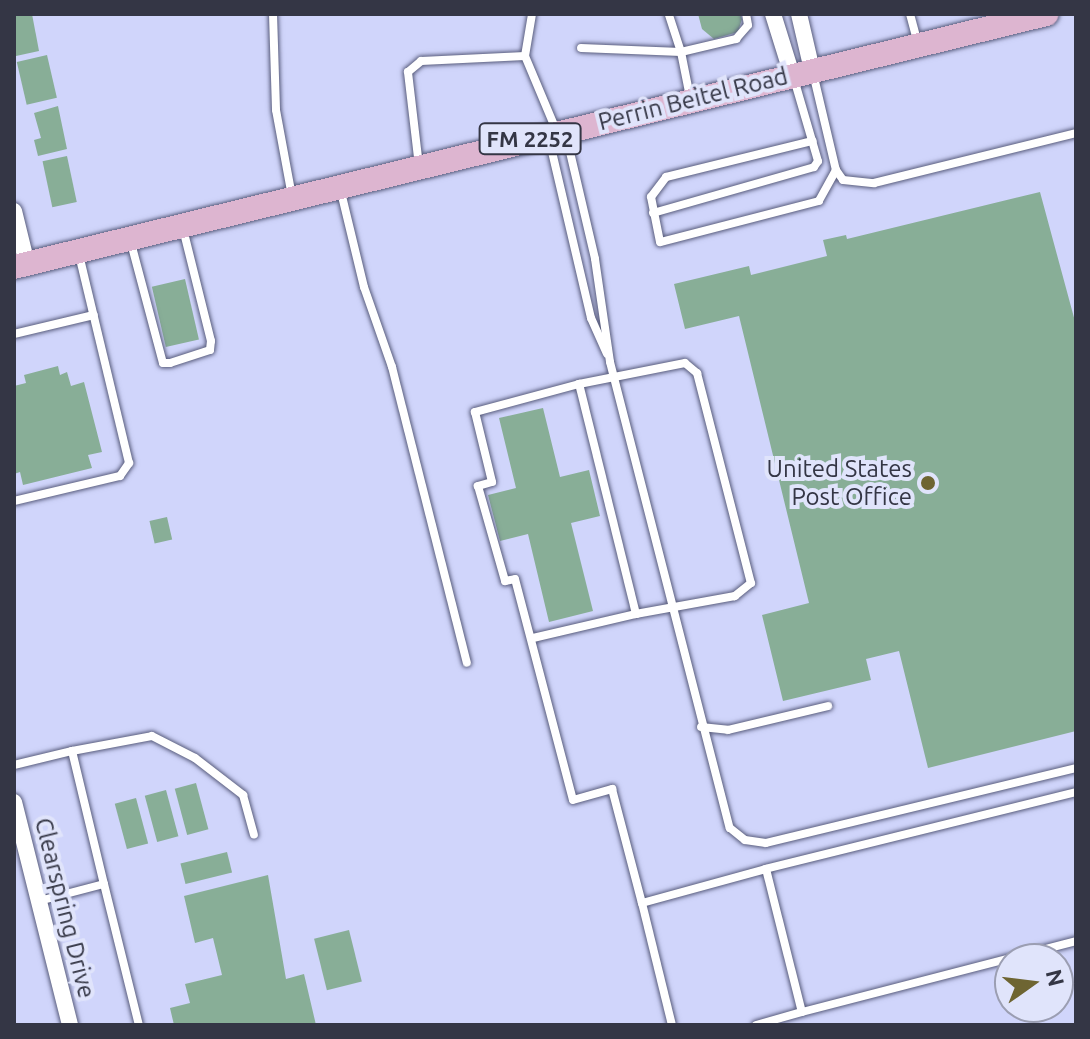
<!DOCTYPE html>
<style>
body{margin:0}
#map{position:relative;width:1090px;height:1039px;overflow:hidden;background:#d0d5fb;font-family:Ubuntu,sans-serif}
div>[style]{position:absolute}
[style*='--x']{left:calc(var(--x)*1px);top:calc(var(--y)*1px);width:calc(var(--w)*1px);rotate:calc(var(--a)*1deg)}
.building>*{inset:0;background:#88ae97;transform-origin:0 0}
.roads{filter:drop-shadow(0 0 2px #595d7d) drop-shadow(0 0 2px #595d7d)}
.lane>*{height:8px;margin:-4px;padding:0 4px;transform-origin:4px;border-radius:4px;background:#fff}
.street>*{height:16px;margin:-8px;padding:0 8px;transform-origin:8px;border-radius:8px;background:#fff}
.primary>*{height:24px;margin:-12px;padding:0 12px;transform-origin:12px;border-radius:12px;background:#ddb5d0}
.dots>*{width:22px;height:22px;translate:-50% -50%;box-sizing:border-box;border:4px solid #e0e4fb;border-radius:50%}
span{translate:-50% -50%;white-space:nowrap;text-align:center;line-height:1.15;-webkit-text-stroke:8px #e0e4fb;paint-order:stroke}
.shield-label span{padding:2px 6px;background:#e0e4fb;border:2px solid;border-radius:6px;-webkit-text-stroke-width:0}
.shield-label{font-size:22px;color:#343645;font-weight:700}
.street-label{font-size:24px;color:#343645}
.poi-label{font-size:24px;color:#343645}
.right{translate:-100% -50%;text-align:right}
.frame{position:absolute;inset:0;border:16px solid #343645;pointer-events:none}
.north{position:absolute;left:994px;top:943px;width:80px;height:80px;box-sizing:border-box;background:#e0e4fb;border:2px solid #9b9eb2;border-radius:50%;rotate:76deg;font-size:22px;font-weight:700;line-height:32px;text-align:center;color:#343645}
.north::after{content:'';display:block;margin:auto;width:28px;height:36px;background:#6e6532;clip-path:polygon(50% 0,100% 100%,50% 72%,0 100%)}
</style>
<div id="map">
<div class="building">
<div style="clip-path:polygon(14px 14px,32px 14px,39px 51px,16px 56px)"></div>
<div style="clip-path:polygon(698px 14px,740px 14px,742px 19px,738px 32px,714px 39px,702px 29px)"></div>
<div style="left:47px;top:55px;width:44px;height:31px;rotate:77deg"></div>
<div style="clip-path:polygon(58px 106px,67px 149px,38px 156px,34px 140px,41px 138px,34px 113px)"></div>
<div style="left:67px;top:156px;width:47px;height:25px;rotate:78deg"></div>
<div style="clip-path:polygon(1040px 192px,1076px 325px,1076px 731px,928px 768px,899px 651px,866px 659px,871px 680px,783px 701px,762px 615px,809px 603px,739px 316px,685px 329px,674px 284px,749px 266px,751px 275px,827px 256px,823px 240px,846px 235px,847px 239px)"></div>
<div style="left:185px;top:279px;width:62px;height:34px;rotate:77deg"></div>
<div style="clip-path:polygon(58px 366px,60px 375px,67px 372px,71px 386px,84px 382px,102px 452px,88px 455px,92px 468px,23px 485px,20px 472px,14px 474px,14px 386px,26px 383px,24px 375px)"></div>
<div style="clip-path:polygon(543px 408px,560px 477px,589px 470px,600px 516px,571px 523px,593px 611px,549px 622px,528px 534px,500px 541px,488px 495px,516px 488px,499px 418px)"></div>
<div style="left:167px;top:517px;width:23px;height:18px;rotate:77deg"></div>
<div style="left:196px;top:783px;width:48px;height:22px;rotate:75deg"></div>
<div style="left:166px;top:790px;width:48px;height:22px;rotate:75deg"></div>
<div style="left:136px;top:798px;width:47px;height:22px;rotate:75deg"></div>
<div style="left:227px;top:852px;width:21px;height:48px;rotate:76deg"></div>
<div style="clip-path:polygon(268px 875px,286px 979px,304px 974px,316px 1025px,174px 1025px,170px 1008px,190px 1003px,185px 984px,222px 975px,213px 938px,195px 943px,184px 896px)"></div>
<div style="left:349px;top:930px;width:53px;height:36px;rotate:76deg"></div>
</div>
<div class="roads">
<div class="lane">
<div style="--x:273;--y:14;--w:96;--a:88.2"></div>
<div style="--x:276;--y:110;--w:87;--a:79.5"></div>
<div style="--x:910;--y:14;--w:31;--a:75"></div>
<div style="--x:581;--y:48;--w:100;--a:2.3"></div>
<div style="--x:681;--y:52;--w:40;--a:-108"></div>
<div style="--x:525;--y:56;--w:82;--a:67.2"></div>
<div style="--x:813;--y:73;--w:100;--a:76.7"></div>
<div style="--x:836;--y:170;--w:35;--a:119"></div>
<div style="--x:819;--y:201;--w:164;--a:165.5"></div>
<div style="--x:660;--y:242;--w:46;--a:-101.3"></div>
<div style="--x:651;--y:197;--w:25;--a:-53"></div>
<div style="--x:666;--y:177;--w:151;--a:-13.8"></div>
<div style="--x:690;--y:97;--w:46;--a:-101.3"></div>
<div style="--x:681;--y:52;--w:57;--a:-13.3"></div>
<div style="--x:736;--y:39;--w:18;--a:-49"></div>
<div style="--x:748;--y:25;--w:11;--a:-100"></div>
<div style="--x:566;--y:135;--w:127;--a:76.8"></div>
<div style="--x:595;--y:259;--w:104;--a:81.7"></div>
<div style="--x:610;--y:362;--w:481;--a:75.6"></div>
<div style="--x:730;--y:828;--w:19;--a:39"></div>
<div style="--x:745;--y:840;--w:21;--a:8"></div>
<div style="--x:766;--y:843;--w:319;--a:-13.6"></div>
<div style="--x:549;--y:139;--w:184;--a:76.8"></div>
<div style="--x:591;--y:318;--w:39;--a:66"></div>
<div style="--x:419;--y:166;--w:95;--a:-96.7"></div>
<div style="--x:408;--y:72;--w:17;--a:-40"></div>
<div style="--x:421;--y:61;--w:104;--a:-2.8"></div>
<div style="--x:525;--y:56;--w:43;--a:-80.5"></div>
<div style="--x:836;--y:170;--w:12;--a:55"></div>
<div style="--x:843;--y:180;--w:31;--a:6"></div>
<div style="--x:874;--y:183;--w:208;--a:-13.9"></div>
<div style="--x:341;--y:192;--w:98;--a:76.4"></div>
<div style="--x:364;--y:287;--w:85;--a:70.7"></div>
<div style="--x:392;--y:367;--w:305;--a:75.8"></div>
<div style="--x:653;--y:213;--w:167;--a:-15.9"></div>
<div style="--x:814;--y:167;--w:7;--a:-56"></div>
<div style="--x:818;--y:161;--w:85;--a:-106.3"></div>
<div style="--x:131;--y:243;--w:124;--a:75.1"></div>
<div style="--x:163;--y:363;--w:7;--a:0"></div>
<div style="--x:170;--y:363;--w:42;--a:-18"></div>
<div style="--x:210;--y:350;--w:9;--a:-84"></div>
<div style="--x:211;--y:341;--w:115;--a:-104"></div>
<div style="--x:14;--y:334;--w:82;--a:-13.4"></div>
<div style="--x:579;--y:384;--w:108;--a:-11.2"></div>
<div style="--x:685;--y:363;--w:16;--a:40"></div>
<div style="--x:697;--y:373;--w:217;--a:75.6"></div>
<div style="--x:751;--y:583;--w:21;--a:141"></div>
<div style="--x:735;--y:596;--w:101;--a:169.7"></div>
<div style="--x:14;--y:501;--w:109;--a:-13.3"></div>
<div style="--x:120;--y:476;--w:16;--a:-55"></div>
<div style="--x:129;--y:463;--w:215;--a:-103.5"></div>
<div style="--x:533;--y:638;--w:106;--a:-13.1"></div>
<div style="--x:636;--y:614;--w:237;--a:-103.9"></div>
<div style="--x:579;--y:384;--w:108;--a:164.9"></div>
<div style="--x:475;--y:412;--w:72;--a:76.3"></div>
<div style="--x:492;--y:482;--w:15;--a:164"></div>
<div style="--x:478;--y:486;--w:99;--a:74.1"></div>
<div style="--x:505;--y:581;--w:10;--a:-11"></div>
<div style="--x:515;--y:579;--w:228;--a:75.3"></div>
<div style="--x:573;--y:800;--w:41;--a:-15.8"></div>
<div style="--x:612;--y:789;--w:118;--a:75.3"></div>
<div style="--x:642;--y:903;--w:129;--a:-15.3"></div>
<div style="--x:701;--y:727;--w:27;--a:6"></div>
<div style="--x:728;--y:730;--w:103;--a:-13.5"></div>
<div style="--x:72;--y:751;--w:81;--a:-10.6"></div>
<div style="--x:152;--y:736;--w:48;--a:27.1"></div>
<div style="--x:195;--y:758;--w:61;--a:37.6"></div>
<div style="--x:243;--y:795;--w:41;--a:74.6"></div>
<div style="--x:14;--y:765;--w:60;--a:-13.6"></div>
<div style="--x:72;--y:751;--w:137;--a:76.5"></div>
<div style="--x:1076;--y:792;--w:319;--a:166.1"></div>
<div style="--x:766;--y:869;--w:147;--a:75.9"></div>
<div style="--x:802;--y:1012;--w:283;--a:-14.5"></div>
<div style="--x:39;--y:901;--w:67;--a:-14.7"></div>
<div style="--x:104;--y:884;--w:145;--a:76.1"></div>
<div style="--x:642;--y:903;--w:126;--a:76.2"></div>
<div style="--x:756;--y:1025;--w:48;--a:-15.8"></div>
</div>
<div class="street">
<div style="--x:773;--y:14;--w:64;--a:72.7"></div>
<div style="--x:799;--y:14;--w:57;--a:76.9"></div>
<div style="--x:14;--y:211;--w:55;--a:76.2"></div>
<div style="--x:14;--y:802;--w:230;--a:75.9"></div>
</div>
<div class="primary">
<div style="--x:14;--y:267;--w:1063;--a:-13.77"></div>
</div>
</div>
<div class="dots">
<div style="left:928px;top:483px;background:#6e6532"></div>
</div>
<div class="shield-label">
<span style="left:530px;top:139px">FM 2252</span>
</div>
<div class="street-label">
<span style="left:693px;top:99px;rotate:-14deg">Perrin Beitel Road</span>
<span style="left:65px;top:908px;rotate:76deg">Clearspring Drive</span>
</div>
<div class="poi-label">
<span class="right" style="left:912px;top:483px">United States<br>Post Office</span>
</div>
<div class="frame"></div>
<div class="north">N</div>
</div>
